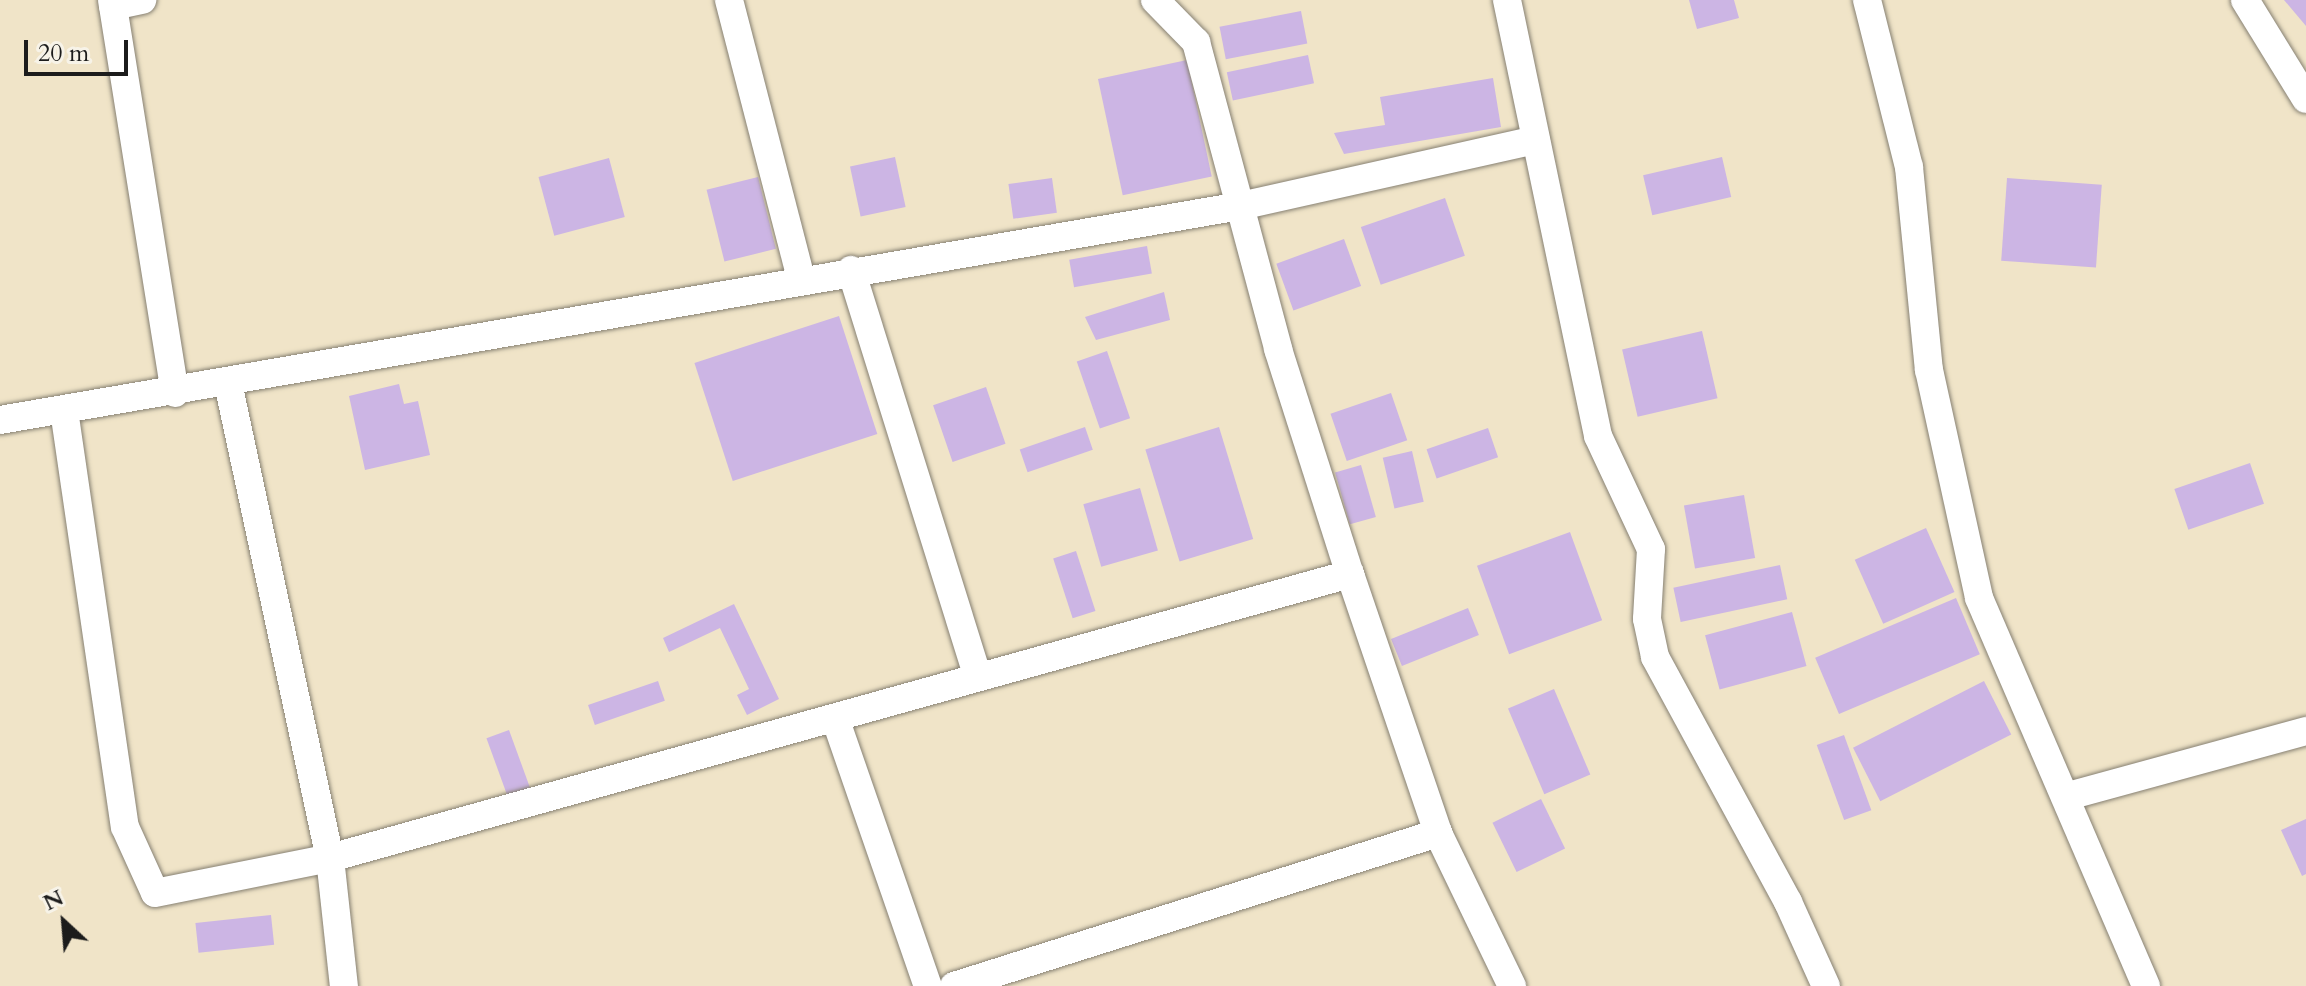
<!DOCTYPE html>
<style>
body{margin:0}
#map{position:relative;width:2306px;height:986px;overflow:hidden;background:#f0e4c8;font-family:Cardo,serif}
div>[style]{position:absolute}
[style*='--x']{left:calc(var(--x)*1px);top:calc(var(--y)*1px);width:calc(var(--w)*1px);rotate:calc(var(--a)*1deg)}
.building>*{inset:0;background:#ccb5e4;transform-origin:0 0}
.roads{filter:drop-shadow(0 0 2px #868072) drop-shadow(0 0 2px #868072)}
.street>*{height:28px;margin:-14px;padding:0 14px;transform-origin:14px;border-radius:14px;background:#fff}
span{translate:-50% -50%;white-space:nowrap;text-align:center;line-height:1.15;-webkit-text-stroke:8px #f7f3e8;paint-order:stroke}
.north{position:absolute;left:24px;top:882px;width:80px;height:80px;-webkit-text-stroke:6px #f7f3e8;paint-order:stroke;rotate:334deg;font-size:22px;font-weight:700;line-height:32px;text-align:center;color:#1c1c1c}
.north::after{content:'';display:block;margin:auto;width:28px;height:36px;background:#1c1c1c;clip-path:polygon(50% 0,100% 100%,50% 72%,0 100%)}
.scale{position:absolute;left:24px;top:40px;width:104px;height:36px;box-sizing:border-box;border:4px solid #1c1c1c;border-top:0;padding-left:10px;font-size:24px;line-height:28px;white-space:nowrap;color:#1c1c1c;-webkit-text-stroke:6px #f7f3e8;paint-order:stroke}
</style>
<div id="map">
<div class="building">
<div style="clip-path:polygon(1689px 0,1734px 0,1739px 18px,1697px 29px)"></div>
<div style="clip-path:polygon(2284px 0,2306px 0,2306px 26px)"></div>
<div style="left:1301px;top:11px;width:33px;height:83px;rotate:79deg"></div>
<div style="left:1308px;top:55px;width:29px;height:83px;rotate:78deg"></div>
<div style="left:1187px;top:60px;width:119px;height:91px;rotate:78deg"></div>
<div style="clip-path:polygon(1493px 78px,1501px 127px,1344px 154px,1334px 133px,1385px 125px,1380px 97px)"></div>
<div style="left:895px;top:157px;width:51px;height:46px;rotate:78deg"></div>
<div style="left:1722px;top:157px;width:41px;height:81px;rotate:77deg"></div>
<div style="left:609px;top:158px;width:61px;height:73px;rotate:75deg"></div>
<div style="left:758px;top:177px;width:74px;height:53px;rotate:76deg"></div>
<div style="left:1052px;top:178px;width:35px;height:44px;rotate:82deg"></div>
<div style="left:2007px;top:178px;width:95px;height:83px;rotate:4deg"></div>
<div style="left:1445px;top:198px;width:61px;height:89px;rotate:71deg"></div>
<div style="left:1344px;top:239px;width:50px;height:72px;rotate:70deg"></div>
<div style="left:1147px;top:246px;width:28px;height:79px;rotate:80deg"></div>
<div style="clip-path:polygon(1164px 292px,1170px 320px,1096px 340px,1085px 317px)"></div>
<div style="left:839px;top:316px;width:124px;height:152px;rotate:72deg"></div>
<div style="left:1702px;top:331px;width:69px;height:82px;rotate:77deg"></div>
<div style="left:1107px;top:351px;width:71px;height:32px;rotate:71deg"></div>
<div style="clip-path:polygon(399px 384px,404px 404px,418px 401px,430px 455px,365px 470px,349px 396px)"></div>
<div style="left:986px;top:387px;width:60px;height:56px;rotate:71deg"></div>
<div style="left:1391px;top:393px;width:50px;height:64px;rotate:71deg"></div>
<div style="left:1085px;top:427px;width:24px;height:69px;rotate:71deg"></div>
<div style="left:1219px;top:427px;width:117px;height:77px;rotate:73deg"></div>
<div style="left:1488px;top:428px;width:31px;height:65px;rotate:71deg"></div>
<div style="left:1412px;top:451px;width:52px;height:30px;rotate:77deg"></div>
<div style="left:2250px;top:463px;width:43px;height:80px;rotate:71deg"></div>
<div style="left:1361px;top:465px;width:54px;height:27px;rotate:74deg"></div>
<div style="left:1140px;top:488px;width:65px;height:59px;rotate:74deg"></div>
<div style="left:1744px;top:495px;width:64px;height:61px;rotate:80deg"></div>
<div style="left:1926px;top:528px;width:70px;height:78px;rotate:66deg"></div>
<div style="left:1570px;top:532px;width:94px;height:99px;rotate:70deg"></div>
<div style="left:1076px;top:551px;width:63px;height:24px;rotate:72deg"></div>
<div style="left:1780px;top:565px;width:35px;height:109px;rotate:78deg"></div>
<div style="left:1956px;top:598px;width:61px;height:153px;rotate:67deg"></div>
<div style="clip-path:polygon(734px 604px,779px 699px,747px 715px,737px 695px,749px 689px,720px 628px,669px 652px,663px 638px)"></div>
<div style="left:1468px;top:608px;width:29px;height:83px;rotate:68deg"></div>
<div style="left:1792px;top:612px;width:56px;height:90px;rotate:75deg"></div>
<div style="left:658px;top:681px;width:21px;height:74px;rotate:71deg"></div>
<div style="left:1984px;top:681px;width:60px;height:147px;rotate:63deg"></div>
<div style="left:1554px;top:689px;width:93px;height:50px;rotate:67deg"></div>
<div style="left:509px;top:730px;width:67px;height:24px;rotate:70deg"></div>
<div style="left:1844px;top:735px;width:80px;height:29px;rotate:70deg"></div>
<div style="left:1541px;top:799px;width:55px;height:54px;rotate:64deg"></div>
<div style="clip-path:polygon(2306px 819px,2306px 874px,2302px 876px,2281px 830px)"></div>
<div style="left:271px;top:915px;width:30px;height:76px;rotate:84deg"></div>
</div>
<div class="roads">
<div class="street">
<div style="--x:112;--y:0;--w:398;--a:80.9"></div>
<div style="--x:729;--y:0;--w:288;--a:75.5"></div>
<div style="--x:1155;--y:0;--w:59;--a:45.7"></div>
<div style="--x:1196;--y:42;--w:318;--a:75"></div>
<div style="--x:1278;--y:349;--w:236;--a:72.3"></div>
<div style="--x:1350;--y:574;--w:274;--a:71.2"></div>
<div style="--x:1438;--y:833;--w:170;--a:64.2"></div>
<div style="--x:1507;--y:0;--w:445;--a:78.2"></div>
<div style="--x:1598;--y:436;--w:125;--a:64.9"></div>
<div style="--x:1651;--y:549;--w:70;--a:93.3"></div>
<div style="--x:1647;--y:619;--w:39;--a:78"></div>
<div style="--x:1655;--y:657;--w:279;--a:61.5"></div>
<div style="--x:1788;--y:902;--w:92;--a:65.7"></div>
<div style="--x:1867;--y:0;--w:172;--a:75.9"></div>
<div style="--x:1909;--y:167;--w:204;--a:84.4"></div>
<div style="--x:1929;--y:370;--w:233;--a:77.6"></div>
<div style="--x:1979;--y:598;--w:422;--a:66.7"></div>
<div style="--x:2245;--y:0;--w:116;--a:58.4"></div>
<div style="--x:113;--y:6;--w:30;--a:-12"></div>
<div style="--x:851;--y:270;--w:426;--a:72.7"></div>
<div style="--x:228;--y:383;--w:486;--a:77.9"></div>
<div style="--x:330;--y:858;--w:129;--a:83.8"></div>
<div style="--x:64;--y:410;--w:421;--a:81.7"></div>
<div style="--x:125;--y:827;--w:72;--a:65.6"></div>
<div style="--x:155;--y:893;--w:178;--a:-11.3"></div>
<div style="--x:330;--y:858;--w:1059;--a:-15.56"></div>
<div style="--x:0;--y:420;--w:1258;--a:-9.79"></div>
<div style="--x:1240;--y:206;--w:303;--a:-12.6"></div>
<div style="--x:835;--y:718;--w:284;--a:70.9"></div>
<div style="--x:2068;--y:796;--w:247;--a:-15.3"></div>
<div style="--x:954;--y:986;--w:508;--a:-17.54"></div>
</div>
</div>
<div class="north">N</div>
<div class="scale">20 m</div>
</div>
